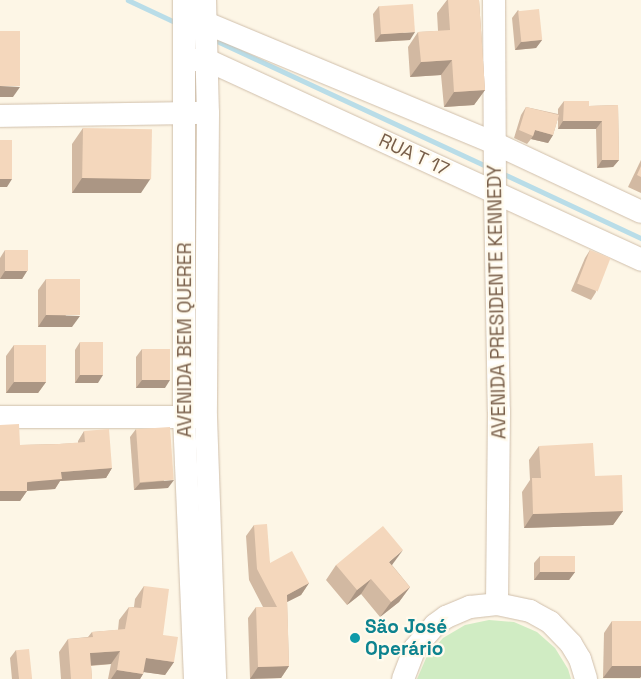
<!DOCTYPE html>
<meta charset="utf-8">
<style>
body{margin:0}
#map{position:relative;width:641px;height:679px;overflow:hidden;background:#fdf6e6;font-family:"Space Grotesk",sans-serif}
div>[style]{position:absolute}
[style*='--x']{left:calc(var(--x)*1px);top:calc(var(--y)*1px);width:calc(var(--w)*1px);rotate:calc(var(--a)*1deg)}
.green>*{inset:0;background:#d0ecc3}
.stream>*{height:4.5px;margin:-2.25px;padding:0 2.25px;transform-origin:2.25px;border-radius:2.25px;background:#b9dde8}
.roads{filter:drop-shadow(0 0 1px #d0bfab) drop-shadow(0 0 1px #d0bfab)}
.minor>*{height:22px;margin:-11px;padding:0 11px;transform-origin:11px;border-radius:11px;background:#fff}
.wall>*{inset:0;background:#d2b9a2}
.shaded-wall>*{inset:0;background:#ab9684}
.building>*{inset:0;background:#f4d7bc;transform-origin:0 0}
.dots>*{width:14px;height:14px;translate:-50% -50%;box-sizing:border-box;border:2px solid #fffaed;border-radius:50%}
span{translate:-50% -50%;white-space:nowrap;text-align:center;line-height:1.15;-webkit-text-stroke:4.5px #fffaed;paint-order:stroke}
.street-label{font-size:19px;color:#785e49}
.culture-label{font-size:19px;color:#0d838f;font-weight:700}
.left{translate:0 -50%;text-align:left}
</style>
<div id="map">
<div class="green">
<div style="clip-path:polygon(489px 620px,514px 622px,537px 632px,555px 648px,568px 669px,571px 679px,417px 679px,427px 656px,443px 638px,465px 625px)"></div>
</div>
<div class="stream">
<div style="--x:128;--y:0;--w:52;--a:25.1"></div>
<div style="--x:215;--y:40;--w:301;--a:24.9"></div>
<div style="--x:502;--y:173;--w:153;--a:25.1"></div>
</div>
<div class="roads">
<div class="minor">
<div style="--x:184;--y:0;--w:417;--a:90"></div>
<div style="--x:184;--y:417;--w:262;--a:87.6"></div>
<div style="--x:205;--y:0;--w:113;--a:88.5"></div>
<div style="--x:208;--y:113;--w:304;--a:90.4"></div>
<div style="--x:206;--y:417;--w:262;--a:88"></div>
<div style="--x:494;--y:0;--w:192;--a:89.7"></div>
<div style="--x:495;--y:192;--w:219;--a:89"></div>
<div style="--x:499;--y:411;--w:193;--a:90.6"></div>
<div style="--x:194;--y:23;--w:12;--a:0"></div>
<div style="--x:206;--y:23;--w:312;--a:22.6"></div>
<div style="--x:494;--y:143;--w:162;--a:25.1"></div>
<div style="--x:193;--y:60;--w:14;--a:0"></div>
<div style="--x:207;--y:60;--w:478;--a:24.7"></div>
<div style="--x:0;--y:116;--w:199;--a:-0.9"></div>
<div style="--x:0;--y:417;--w:200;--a:0"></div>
<div style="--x:403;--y:679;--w:33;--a:-69"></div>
<div style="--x:415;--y:648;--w:30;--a:-49"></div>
<div style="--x:435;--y:625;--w:14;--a:-36"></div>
<div style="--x:446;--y:617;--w:26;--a:-23"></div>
<div style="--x:470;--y:607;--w:27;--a:-6"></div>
<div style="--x:497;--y:604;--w:34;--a:12"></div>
<div style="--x:530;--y:611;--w:23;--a:29"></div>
<div style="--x:550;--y:622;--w:30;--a:46"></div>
<div style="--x:571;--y:644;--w:17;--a:59"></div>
<div style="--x:580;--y:659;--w:21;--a:73"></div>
</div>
</div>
<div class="wall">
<div style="clip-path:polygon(447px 0,479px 0,485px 90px,474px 105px,444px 107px,441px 75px,410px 77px,408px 47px,418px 32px,438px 31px,437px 13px)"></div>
<div style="clip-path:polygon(379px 6px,410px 40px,375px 42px,373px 14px)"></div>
<div style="clip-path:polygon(518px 10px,542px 40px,536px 48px,515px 50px,512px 18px)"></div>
<div style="clip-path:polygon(564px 101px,589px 106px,618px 105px,619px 160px,613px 167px,597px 168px,596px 129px,558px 129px,558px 118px,553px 135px,548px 143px,531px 139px,527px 144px,514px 138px,521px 115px,526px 107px,558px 114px,558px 109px)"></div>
<div style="clip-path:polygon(83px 128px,141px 193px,72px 193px,72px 144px)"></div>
<div style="clip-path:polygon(641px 160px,641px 193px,628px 187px)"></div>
<div style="clip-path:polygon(5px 250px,27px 271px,22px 279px,0 279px,0 258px)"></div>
<div style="clip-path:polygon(590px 250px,596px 292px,591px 300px,571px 291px,585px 258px)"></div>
<div style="clip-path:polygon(46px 279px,72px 327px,38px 327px,38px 290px)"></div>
<div style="clip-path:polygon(80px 342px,98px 383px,75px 383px,75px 350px)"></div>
<div style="clip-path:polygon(14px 345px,46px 382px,38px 393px,6px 393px,6px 356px)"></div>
<div style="clip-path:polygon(142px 349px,165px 388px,136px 388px,136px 357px)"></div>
<div style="clip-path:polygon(0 425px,20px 445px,59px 444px,78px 443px,78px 441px,84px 431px,112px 468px,106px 478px,60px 481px,55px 489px,27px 491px,20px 501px,0 501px)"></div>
<div style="clip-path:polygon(136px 429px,168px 488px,134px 490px,130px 437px)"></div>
<div style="clip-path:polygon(539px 446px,623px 511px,613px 525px,524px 528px,522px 492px,530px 480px,529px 460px)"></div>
<div style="clip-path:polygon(254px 525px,270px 563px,309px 583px,301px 595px,287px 602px,289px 666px,281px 678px,250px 679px,248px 618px,256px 607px,263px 607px,249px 580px,246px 536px)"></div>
<div style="clip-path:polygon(540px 556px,575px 572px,569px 580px,534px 580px,534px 563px)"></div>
<div style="clip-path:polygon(336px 565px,392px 565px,410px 587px,399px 602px,380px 617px,361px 594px,347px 605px,326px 580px)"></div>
<div style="clip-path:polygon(144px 586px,163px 635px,174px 662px,165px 675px,144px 672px,143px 674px,140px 679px,108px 679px,111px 664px,91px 666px,92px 679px,61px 679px,59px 652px,68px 639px,88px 637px,92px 632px,118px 630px,119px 620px,129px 607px,134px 607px,135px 599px)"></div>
<div style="clip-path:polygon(612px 621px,641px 621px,640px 678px,603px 678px,604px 633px)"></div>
<div style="clip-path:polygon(16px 650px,32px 679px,12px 679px,10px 658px)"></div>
</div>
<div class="shaded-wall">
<div style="clip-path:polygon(415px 32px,410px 40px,375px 42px,381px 34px)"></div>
<div style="clip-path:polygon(542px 40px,536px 48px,515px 50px,521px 42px)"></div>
<div style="clip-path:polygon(452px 60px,441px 75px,410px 77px,421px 62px)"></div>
<div style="clip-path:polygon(0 86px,20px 87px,13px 97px,0 97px)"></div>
<div style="clip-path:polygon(485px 90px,474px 105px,444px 107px,454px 92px)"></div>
<div style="clip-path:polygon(563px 121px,602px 121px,596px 129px,558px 129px)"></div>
<div style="clip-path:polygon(535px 130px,553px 135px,548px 143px,531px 139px,533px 136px)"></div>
<div style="clip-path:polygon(602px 160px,619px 160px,613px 167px,597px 168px)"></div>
<div style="clip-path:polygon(82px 178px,151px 178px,141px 193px,72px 193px)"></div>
<div style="clip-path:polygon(0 179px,12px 179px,7px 187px,0 187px)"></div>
<div style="clip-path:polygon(5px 271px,27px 271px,22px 279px,0 279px)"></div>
<div style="clip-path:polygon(46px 315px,80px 316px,72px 327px,38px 327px)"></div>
<div style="clip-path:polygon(80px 375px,103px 375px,98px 383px,75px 383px)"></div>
<div style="clip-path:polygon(142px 380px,170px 380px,165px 388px,136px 388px)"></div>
<div style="clip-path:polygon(14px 382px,46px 382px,38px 393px,6px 393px)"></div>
<div style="clip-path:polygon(112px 468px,106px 478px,60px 481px,55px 489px,24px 491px,27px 491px,20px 501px,0 501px,0 491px,61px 472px)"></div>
<div style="clip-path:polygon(174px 480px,168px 488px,134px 490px,140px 483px)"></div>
<div style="clip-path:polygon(623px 511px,613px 525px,524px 528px,533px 514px)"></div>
<div style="clip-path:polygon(403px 550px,392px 565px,378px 577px,389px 562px)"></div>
<div style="clip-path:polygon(540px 572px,575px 572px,569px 580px,534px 580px)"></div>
<div style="clip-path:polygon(371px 579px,361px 594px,347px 605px,357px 590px)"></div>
<div style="clip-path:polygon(309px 583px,301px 595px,279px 606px,287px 595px)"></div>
<div style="clip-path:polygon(410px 587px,399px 602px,380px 617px,391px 602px)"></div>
<div style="clip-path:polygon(120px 651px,111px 664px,81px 666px,90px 653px)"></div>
<div style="clip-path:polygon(146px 658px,174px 662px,165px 675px,136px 671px)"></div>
<div style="clip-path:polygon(289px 666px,281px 678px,250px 679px,258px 667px)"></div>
<div style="clip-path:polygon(612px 666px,641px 666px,641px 677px,640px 678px,603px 678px)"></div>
<div style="clip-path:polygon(117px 670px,143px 674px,140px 679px,111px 679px)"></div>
</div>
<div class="building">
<div style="clip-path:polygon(448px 0,479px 0,485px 90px,454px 92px,452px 60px,421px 62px,418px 32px,450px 30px)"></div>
<div style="left:413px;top:4px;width:28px;height:34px;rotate:86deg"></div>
<div style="left:539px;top:9px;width:31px;height:21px;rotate:84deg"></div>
<div style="left:0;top:31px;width:20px;height:55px"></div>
<div style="clip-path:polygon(564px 101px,589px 101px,589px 106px,618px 105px,619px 160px,602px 160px,602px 121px,563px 121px)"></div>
<div style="clip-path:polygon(526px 107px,559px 115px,553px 135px,535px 130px,533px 136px,519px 130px)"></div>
<div style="left:83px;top:128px;width:69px;height:50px;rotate:1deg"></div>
<div style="left:0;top:140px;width:12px;height:39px"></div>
<div style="clip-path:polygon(641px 166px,641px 177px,637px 175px)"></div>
<div style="left:5px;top:250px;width:23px;height:21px"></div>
<div style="left:590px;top:250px;width:22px;height:36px;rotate:21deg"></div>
<div style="left:46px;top:279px;width:34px;height:36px"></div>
<div style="left:80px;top:342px;width:23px;height:33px"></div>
<div style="left:14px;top:345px;width:32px;height:37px"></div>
<div style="left:142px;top:349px;width:28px;height:31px"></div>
<div style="clip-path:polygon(19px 424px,20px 445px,59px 444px,85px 442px,84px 431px,109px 429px,112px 468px,61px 472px,62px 479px,27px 482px,27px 491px,0 491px,0 425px)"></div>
<div style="left:170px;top:427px;width:53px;height:34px;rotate:86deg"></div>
<div style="clip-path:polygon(593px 443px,595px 476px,622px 475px,623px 511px,533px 514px,532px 478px,541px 478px,539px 446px)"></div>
<div style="clip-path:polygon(267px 524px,270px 563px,292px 551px,309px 583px,287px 595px,289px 666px,258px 667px,256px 607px,277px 607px,257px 569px,254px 525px)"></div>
<div style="clip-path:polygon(383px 526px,403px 550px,389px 562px,410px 587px,391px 602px,371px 579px,357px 590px,336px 565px)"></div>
<div style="left:540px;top:556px;width:35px;height:16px"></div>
<div style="clip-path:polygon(144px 586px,169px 589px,163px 635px,178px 637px,174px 662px,146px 658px,143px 674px,117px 670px,120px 651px,90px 653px,92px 679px,71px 679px,68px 639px,93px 637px,92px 632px,125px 629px,129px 607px,141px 608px)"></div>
<div style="left:612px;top:621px;width:29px;height:45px"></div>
<div style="left:29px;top:649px;width:30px;height:13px;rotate:84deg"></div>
</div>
<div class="dots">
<div style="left:355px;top:638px;background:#0f9aa8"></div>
</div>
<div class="street-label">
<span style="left:414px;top:155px;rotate:25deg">RUA T 17</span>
<span style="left:497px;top:302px;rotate:-91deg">AVENIDA PRESIDENTE KENNEDY</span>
<span style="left:185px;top:340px;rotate:-90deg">AVENIDA BEM QUERER</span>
</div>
<div class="culture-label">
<span class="left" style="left:365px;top:638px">São José<br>Operário</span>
</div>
</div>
